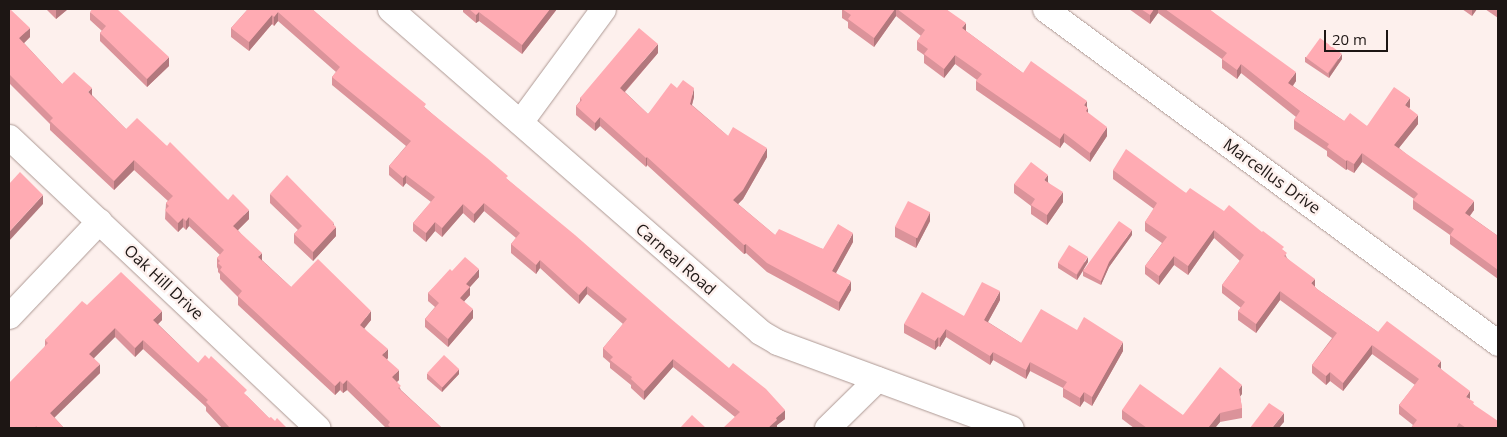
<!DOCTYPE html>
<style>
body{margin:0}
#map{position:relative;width:1507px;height:437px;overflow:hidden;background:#fdf0ed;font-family:"Open Sans",sans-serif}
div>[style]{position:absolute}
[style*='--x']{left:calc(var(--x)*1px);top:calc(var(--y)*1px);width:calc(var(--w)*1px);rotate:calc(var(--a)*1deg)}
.roads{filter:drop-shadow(0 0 1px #ad9994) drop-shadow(0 0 1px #ad9994)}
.minor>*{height:25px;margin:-12.5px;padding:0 12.5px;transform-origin:12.5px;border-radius:12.5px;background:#fff}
.wall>*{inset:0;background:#db939a}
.shaded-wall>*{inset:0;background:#b2787d}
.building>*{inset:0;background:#ffabb3;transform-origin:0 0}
span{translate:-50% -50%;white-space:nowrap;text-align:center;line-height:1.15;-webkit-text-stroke:4.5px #fdf0ed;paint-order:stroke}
.street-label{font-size:16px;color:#1d1614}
.frame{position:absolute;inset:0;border:10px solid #1d1614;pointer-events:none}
.scale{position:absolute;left:1324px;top:30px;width:64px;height:22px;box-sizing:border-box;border:2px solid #1d1614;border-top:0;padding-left:6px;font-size:15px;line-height:18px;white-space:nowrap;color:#1d1614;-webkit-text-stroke:4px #fdf0ed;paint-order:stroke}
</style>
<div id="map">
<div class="roads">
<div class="minor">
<div style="--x:390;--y:9;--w:491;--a:41.1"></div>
<div style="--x:760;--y:332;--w:20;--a:30"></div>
<div style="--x:777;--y:342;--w:249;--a:20.2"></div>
<div style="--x:1045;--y:9;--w:563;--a:36.4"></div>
<div style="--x:520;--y:122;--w:140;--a:-53.7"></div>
<div style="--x:9;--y:137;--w:424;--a:43.3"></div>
<div style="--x:9;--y:316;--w:131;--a:-46.5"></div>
<div style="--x:827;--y:428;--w:70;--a:-44.4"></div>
</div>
</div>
<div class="wall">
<div style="clip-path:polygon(9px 9px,30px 37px,24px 43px,62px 84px,92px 95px,126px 129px,167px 146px,249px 219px,238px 230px,262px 260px,291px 287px,371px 320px,364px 328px,388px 358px,387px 359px,399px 380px,397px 382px,401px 390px,442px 428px,386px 428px,347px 390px,343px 393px,340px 390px,335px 395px,238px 305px,238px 297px,220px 279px,220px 274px,218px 272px,218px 269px,217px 267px,217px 258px,220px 255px,189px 226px,186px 230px,183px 227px,178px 232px,165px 219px,166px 203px,168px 201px,134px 170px,114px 190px,50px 130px,50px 124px,9px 83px)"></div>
<div style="clip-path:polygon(46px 9px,68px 9px,56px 19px)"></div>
<div style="clip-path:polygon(248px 9px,312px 9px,508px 180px,785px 419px,777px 425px,777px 428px,735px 417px,673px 367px,644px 400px,631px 388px,631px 385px,610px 368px,610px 363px,603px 357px,603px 348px,623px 324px,587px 294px,579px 304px,540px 268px,536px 274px,511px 253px,511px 244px,516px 238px,484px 211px,474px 223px,463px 213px,442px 237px,435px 231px,426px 242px,413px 231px,413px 223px,431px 202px,406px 183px,403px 187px,389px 175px,389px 166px,406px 146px,332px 85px,332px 77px,336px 72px,278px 21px,274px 26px,272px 24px,249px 51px,231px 37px,231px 28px)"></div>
<div style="clip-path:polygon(463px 9px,557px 9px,522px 54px,479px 21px,476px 23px,463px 12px)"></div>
<div style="clip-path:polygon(842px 9px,946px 9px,966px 31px,1023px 73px,1087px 107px,1088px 113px,1107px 136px,1090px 162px,1064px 142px,1060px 148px,976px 90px,976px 81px,977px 80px,955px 64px,944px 78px,924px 63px,924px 55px,917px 50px,917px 41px,921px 36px,896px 16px,874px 47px,848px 28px,848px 22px,842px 18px)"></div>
<div style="clip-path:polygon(1129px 9px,1209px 9px,1296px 81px,1293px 86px,1344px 121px,1367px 126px,1410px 107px,1409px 108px,1418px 124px,1399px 148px,1474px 210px,1470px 216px,1498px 236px,1498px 279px,1450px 244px,1450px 235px,1413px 209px,1413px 200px,1414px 199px,1362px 162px,1354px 173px,1347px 169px,1346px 170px,1327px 156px,1327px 151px,1294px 129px,1294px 120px,1296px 117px,1241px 73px,1237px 79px,1222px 68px,1222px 59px,1158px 13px,1150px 24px)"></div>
<div style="clip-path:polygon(1462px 9px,1477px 9px,1472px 16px)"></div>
<div style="clip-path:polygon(1485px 9px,1498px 9px,1498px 18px)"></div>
<div style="clip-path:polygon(90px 12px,169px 66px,147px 87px,100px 41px,100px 33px,102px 31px,90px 20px)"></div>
<div style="clip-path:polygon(658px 53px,625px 92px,648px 114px,677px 88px,694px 97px,692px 105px,728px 136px,767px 157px,743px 199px,738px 204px,775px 235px,823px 249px,853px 242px,836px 273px,851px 290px,839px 311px,767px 272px,746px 253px,744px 254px,647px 165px,646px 167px,600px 126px,595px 131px,576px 115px,576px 106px,580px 101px,580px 98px)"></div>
<div style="clip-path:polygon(1305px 57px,1342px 59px,1329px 78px,1305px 62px)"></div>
<div style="clip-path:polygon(1113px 170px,1186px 193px,1284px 251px,1287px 258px,1317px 289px,1378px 332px,1441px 369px,1474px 405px,1498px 428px,1411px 428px,1413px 425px,1399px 414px,1399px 405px,1415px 385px,1372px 354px,1343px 391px,1330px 381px,1326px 385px,1312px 373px,1312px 365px,1332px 338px,1280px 300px,1256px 333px,1238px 320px,1238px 311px,1241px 308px,1222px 293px,1222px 285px,1240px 261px,1214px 238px,1188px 275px,1174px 265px,1159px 285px,1145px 274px,1145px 266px,1162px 243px,1145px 231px,1145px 222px,1154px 209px,1113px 179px)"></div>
<div style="clip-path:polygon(1048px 182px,1063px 202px,1047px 225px,1031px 214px,1031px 206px,1014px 193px,1014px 184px)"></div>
<div style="clip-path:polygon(270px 194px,334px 226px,336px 236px,313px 261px,294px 243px,294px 234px,298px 230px,270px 203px)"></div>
<div style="clip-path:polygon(930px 221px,916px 248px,895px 237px,895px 227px)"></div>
<div style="clip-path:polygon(1132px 235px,1109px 267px,1101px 285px,1083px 276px,1083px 271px,1077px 280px,1058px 268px,1058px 263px,1088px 262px,1083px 270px)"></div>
<div style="clip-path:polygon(452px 271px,479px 277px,470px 287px,470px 295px,464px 301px,473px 318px,448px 347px,425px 327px,425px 319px,435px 307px,428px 301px,428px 293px)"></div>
<div style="clip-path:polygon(1000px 300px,988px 322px,1021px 343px,1077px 330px,1123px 351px,1092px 406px,1084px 401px,1080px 407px,1063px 397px,1063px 388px,1030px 371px,1026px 379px,993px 360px,990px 365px,946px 337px,940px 347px,938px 346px,935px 350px,904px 333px,904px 324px,964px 316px)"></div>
<div style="clip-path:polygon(87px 305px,162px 320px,158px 324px,198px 363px,247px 396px,269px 418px,287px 428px,222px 428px,206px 411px,206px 407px,143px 349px,135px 357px,115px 337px,94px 358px,100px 373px,54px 417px,64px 428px,9px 428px,45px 346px,45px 340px)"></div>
<div style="clip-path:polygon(427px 374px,459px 374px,442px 392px,427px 379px)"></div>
<div style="clip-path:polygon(1242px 394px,1240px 396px,1242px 408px,1242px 418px,1220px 422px,1215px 428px,1134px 428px,1122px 419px,1122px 410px,1183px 415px)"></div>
</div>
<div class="shaded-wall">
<div style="clip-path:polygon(57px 9px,68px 9px,56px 19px,56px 10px)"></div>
<div style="clip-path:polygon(550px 9px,557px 9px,522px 54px,522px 45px)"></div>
<div style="clip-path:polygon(895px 9px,896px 9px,896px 16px,874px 47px,874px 38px)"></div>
<div style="clip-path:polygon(1154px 9px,1158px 9px,1158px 13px,1150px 24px,1150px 15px)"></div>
<div style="clip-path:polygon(1472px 9px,1477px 9px,1472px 16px)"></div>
<div style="clip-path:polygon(278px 12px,278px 21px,274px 26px,274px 17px)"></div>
<div style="clip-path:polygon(479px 12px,479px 21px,476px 23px,476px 15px)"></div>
<div style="clip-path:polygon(272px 15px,272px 24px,249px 51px,249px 42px)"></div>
<div style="clip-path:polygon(966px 23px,966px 32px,962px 28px)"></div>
<div style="clip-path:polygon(30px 28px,30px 37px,19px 48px,19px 38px)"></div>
<div style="clip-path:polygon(658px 44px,658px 53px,620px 97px,620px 88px)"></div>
<div style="clip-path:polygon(1342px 54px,1342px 59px,1329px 78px,1329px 73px)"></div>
<div style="clip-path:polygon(955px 55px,955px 64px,944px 78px,944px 69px)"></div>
<div style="clip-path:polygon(169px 57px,169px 66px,147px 87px,147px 79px)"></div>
<div style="clip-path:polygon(1241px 64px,1241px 73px,1237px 79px,1237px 70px)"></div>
<div style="clip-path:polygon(1296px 72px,1296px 81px,1288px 92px,1288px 83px)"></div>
<div style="clip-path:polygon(92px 88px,92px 97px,88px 92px)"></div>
<div style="clip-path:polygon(694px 88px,694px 97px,690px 112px,690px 104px)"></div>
<div style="clip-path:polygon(1410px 98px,1410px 107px,1405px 114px,1405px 105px)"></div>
<div style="clip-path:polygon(1087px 101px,1087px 109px,1088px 108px,1088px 117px,1086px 120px,1084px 105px)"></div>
<div style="clip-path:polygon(1418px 115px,1418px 124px,1394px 154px,1394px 145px)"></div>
<div style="clip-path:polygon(600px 117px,600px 126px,595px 131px,595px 123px)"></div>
<div style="clip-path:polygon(1107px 127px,1107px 136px,1090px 162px,1090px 153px)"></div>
<div style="clip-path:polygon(1064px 133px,1064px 142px,1060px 148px,1060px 139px)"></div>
<div style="clip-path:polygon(767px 148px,767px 157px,743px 199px,733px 209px,733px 200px)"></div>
<div style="clip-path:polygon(1362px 153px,1362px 162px,1354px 173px,1354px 164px)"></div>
<div style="clip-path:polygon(647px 157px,647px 165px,646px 167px,646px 158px)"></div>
<div style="clip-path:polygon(134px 160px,134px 170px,114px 190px,114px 181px)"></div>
<div style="clip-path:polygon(1347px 160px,1347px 169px,1346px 170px,1346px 161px)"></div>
<div style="clip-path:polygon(406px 175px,406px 183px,403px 187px,403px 178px)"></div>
<div style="clip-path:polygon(1048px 175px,1048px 184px,1044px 180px)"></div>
<div style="clip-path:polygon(1063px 192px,1063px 202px,1047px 225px,1047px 215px)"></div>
<div style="clip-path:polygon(43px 195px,43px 204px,9px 241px,9px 232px)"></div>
<div style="clip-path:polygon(1474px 201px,1474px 210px,1465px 222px,1465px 213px)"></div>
<div style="clip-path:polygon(484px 203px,484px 211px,474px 223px,474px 214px)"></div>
<div style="clip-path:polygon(463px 204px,463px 213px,442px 237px,442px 228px)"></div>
<div style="clip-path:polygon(249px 210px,249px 219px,233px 235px,233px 226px)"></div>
<div style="clip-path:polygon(930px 212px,930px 221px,916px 248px,916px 238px)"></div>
<div style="clip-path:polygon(189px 217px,189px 226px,186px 230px,186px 221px)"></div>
<div style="clip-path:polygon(183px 218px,183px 227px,178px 232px,178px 223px)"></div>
<div style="clip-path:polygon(435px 222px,435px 231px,426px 242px,426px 233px)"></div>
<div style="clip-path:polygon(334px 223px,334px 229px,336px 227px,336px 236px,313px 261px,313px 252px)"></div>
<div style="clip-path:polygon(1132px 230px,1132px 235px,1109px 267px,1101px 285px,1101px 281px,1109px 262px)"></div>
<div style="clip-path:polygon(1214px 230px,1214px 238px,1188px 275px,1188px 266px)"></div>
<div style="clip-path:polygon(853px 233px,853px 242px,832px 280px,832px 271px)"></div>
<div style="clip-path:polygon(746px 244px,746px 253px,744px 254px,744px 245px)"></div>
<div style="clip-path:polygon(262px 253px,262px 262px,258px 257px)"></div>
<div style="clip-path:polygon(1174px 256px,1174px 265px,1159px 285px,1159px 276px)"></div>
<div style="clip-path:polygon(1088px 257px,1088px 262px,1077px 280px,1077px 275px)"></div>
<div style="clip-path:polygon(540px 260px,540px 268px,536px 274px,536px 265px)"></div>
<div style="clip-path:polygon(479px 269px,479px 277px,470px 287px,470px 295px,460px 306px,460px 298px,466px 284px)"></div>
<div style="clip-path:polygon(1315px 279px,1315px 287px,1311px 283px)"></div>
<div style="clip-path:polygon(851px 281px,851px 290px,839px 311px,839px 302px)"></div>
<div style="clip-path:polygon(587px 286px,587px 294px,579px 304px,579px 295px)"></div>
<div style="clip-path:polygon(1000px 291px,1000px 300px,984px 329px,984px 320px)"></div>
<div style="clip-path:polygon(1280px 291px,1280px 300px,1256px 333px,1256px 324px)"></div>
<div style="clip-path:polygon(473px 309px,473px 318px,448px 347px,448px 339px)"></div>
<div style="clip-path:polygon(162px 311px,162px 320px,153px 329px,153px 320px)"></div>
<div style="clip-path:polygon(371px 311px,371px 320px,360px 334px,360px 325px)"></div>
<div style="clip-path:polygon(115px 328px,115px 337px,89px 363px,89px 354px)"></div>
<div style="clip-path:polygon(946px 329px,946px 337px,940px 347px,940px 338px)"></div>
<div style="clip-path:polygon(938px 337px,938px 346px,935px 350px,935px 341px)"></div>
<div style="clip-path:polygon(143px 340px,143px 349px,135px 357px,135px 348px)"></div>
<div style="clip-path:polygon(1123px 342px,1123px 351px,1092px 406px,1092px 397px)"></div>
<div style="clip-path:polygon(1372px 345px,1372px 354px,1343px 391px,1343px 383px)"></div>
<div style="clip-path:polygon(388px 349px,388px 358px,382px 364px,382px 355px)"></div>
<div style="clip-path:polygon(993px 352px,993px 360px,990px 365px,990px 356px)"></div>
<div style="clip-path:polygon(673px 359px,673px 367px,644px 400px,644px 391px)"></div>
<div style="clip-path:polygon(1441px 361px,1441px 369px,1437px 366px)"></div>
<div style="clip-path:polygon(1030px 362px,1030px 371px,1026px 379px,1026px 370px)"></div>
<div style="clip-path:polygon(100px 364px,100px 373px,50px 422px,50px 413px)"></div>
<div style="clip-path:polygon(459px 369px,459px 374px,442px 392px,442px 387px)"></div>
<div style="clip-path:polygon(399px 370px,399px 380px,392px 386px,392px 377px)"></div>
<div style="clip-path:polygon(1330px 372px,1330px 381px,1326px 385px,1326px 376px)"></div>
<div style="clip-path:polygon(347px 380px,347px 390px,343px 393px,343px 384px)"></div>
<div style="clip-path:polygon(340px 381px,340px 390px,335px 395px,335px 386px)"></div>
<div style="clip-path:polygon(1242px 385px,1242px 394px,1239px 398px,1239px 389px)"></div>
<div style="clip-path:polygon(1470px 391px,1470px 399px,1466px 397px)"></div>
<div style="clip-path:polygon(1084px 392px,1084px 401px,1080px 407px,1080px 398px)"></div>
<div style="clip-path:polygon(785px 410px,785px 419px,777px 425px,777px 428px,768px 428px,776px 418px)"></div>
<div style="clip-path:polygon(1220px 413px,1220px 422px,1215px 428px,1208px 428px)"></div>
<div style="clip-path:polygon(1284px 413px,1284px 422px,1279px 428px,1272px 428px)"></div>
</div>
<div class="building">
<div style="clip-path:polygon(9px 9px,10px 9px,30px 28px,19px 38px,62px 84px,74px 72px,92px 88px,88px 92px,126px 129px,137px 118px,167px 146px,170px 142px,228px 200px,233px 194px,249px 210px,233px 226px,262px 253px,258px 257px,291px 287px,318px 259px,371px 311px,360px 325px,388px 349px,382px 355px,399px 370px,392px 377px,401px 386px,398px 388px,442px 428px,391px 428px,388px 425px,390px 422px,347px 380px,343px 384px,340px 381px,335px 386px,238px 296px,242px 291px,220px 270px,222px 267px,218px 263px,220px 261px,217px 258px,224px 250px,189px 217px,186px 221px,183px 218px,178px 223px,165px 210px,169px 206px,166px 203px,173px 196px,134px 160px,114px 181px,50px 121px,53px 118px,9px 74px)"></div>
<div style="clip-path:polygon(92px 9px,117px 9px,169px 57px,147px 79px,100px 33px,106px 26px,90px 12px)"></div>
<div style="clip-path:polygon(248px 9px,312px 9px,360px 50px,426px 104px,424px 107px,487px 158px,508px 176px,506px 178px,575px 235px,670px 318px,729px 368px,733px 363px,766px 389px,785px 410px,776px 418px,777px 420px,768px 428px,723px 428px,740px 412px,673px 359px,644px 391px,631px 379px,632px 377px,610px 360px,613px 357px,603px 348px,627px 319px,587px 286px,579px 295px,540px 260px,536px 265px,511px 244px,520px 233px,484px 203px,474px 214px,463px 204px,442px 228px,435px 222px,426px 233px,413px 223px,435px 197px,406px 175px,403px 178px,389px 166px,411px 141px,332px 77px,340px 67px,278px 12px,274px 17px,272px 15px,249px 42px,231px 28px)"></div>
<div style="clip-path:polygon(469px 9px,550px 9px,522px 45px,479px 12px,476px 15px)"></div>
<div style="clip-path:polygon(842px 9px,895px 9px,874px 38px,848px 19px,851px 15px)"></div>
<div style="clip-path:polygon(897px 9px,946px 9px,966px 23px,962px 28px,1023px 73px,1031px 61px,1087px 101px,1084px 105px,1088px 108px,1086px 111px,1107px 127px,1090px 153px,1064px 133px,1060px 139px,976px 81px,982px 74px,955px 55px,944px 69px,924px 54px,928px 49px,917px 41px,925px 30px)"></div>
<div style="clip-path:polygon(1141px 9px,1154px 9px,1150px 15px)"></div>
<div style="clip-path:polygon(1165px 9px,1209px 9px,1296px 72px,1288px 83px,1344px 121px,1350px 113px,1367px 126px,1394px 87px,1410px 98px,1405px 105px,1418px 115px,1394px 145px,1474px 201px,1465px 213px,1498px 236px,1498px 270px,1450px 235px,1454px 229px,1413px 200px,1418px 194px,1416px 192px,1362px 153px,1354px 164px,1347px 160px,1346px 161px,1327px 147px,1329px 144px,1294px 120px,1300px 111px,1241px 64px,1237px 70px,1222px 59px,1227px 53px)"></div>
<div style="clip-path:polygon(639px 28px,658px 44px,620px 88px,648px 114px,671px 83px,677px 88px,683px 80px,694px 88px,690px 104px,728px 136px,733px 127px,767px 148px,743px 190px,733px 200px,775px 235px,779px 229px,823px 249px,838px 224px,853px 233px,832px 271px,851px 281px,839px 302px,767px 263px,746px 244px,744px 245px,647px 157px,646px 158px,600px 117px,595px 123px,576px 106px,582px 100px,580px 98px)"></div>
<div style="left:1320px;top:38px;width:27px;height:24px;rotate:36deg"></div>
<div style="clip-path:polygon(1126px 149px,1186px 193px,1190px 188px,1224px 211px,1229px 205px,1262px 232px,1263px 231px,1284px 247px,1282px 249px,1287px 253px,1284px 256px,1315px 279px,1311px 283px,1317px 289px,1378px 332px,1387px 321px,1441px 361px,1437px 366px,1470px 391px,1466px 397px,1474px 402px,1473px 404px,1498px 421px,1498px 428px,1466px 428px,1459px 423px,1456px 428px,1411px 428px,1417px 420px,1399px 405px,1419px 379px,1372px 345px,1343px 383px,1330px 372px,1326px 376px,1312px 365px,1337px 333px,1280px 291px,1256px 324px,1238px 311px,1245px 302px,1222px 285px,1244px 255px,1214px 230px,1188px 266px,1174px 256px,1159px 276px,1145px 266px,1167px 237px,1145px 222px,1157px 203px,1113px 170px)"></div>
<div style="clip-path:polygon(1031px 162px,1048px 175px,1044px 180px,1063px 192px,1047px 215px,1031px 205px,1035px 199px,1014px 184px)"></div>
<div style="clip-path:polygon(20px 172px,43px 195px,9px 232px,9px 184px)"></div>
<div style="clip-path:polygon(287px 175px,334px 223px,333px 224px,336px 227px,313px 252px,294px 234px,302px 226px,270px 194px)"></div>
<div style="left:908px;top:201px;width:25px;height:29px;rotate:27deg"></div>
<div style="clip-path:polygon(1119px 221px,1132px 230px,1109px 262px,1101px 281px,1083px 271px)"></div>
<div style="left:1069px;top:245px;width:22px;height:21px;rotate:32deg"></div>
<div style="clip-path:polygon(465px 257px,479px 269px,466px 284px,470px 287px,460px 298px,473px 309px,448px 339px,425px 319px,439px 303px,428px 293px,450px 269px,452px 271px)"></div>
<div style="clip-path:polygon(121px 272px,162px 311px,153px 320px,198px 363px,205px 355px,209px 359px,211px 356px,247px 390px,244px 393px,269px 418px,271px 417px,275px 421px,277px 418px,287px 428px,230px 428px,206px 402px,208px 400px,143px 340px,135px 348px,115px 328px,89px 354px,100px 364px,50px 413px,64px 428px,38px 428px,36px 426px,35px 428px,9px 428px,9px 383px,48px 343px,45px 340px,82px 301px,87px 305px)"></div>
<div style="clip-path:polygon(982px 282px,1000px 291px,984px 320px,1021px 343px,1041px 309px,1077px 330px,1084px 317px,1123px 342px,1092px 397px,1084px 392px,1080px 398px,1063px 388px,1067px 382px,1030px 362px,1026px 370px,993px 352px,990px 356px,946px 329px,940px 338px,938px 337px,935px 341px,904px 324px,922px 292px,964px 316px)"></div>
<div style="left:444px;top:355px;width:21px;height:25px;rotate:43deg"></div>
<div style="clip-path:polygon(1220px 367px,1242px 385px,1239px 389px,1242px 408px,1220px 413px,1208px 428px,1147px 428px,1122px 410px,1140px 384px,1183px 415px)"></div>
<div style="clip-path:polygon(1269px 403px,1284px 413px,1272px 428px,1250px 428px)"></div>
<div style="clip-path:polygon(692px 415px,706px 428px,680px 428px)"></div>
</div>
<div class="street-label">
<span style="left:1272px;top:176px;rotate:36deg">Marcellus Drive</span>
<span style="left:676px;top:259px;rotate:41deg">Carneal Road</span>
<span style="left:164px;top:282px;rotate:43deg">Oak Hill Drive</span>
</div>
<div class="frame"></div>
<div class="scale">20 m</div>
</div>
